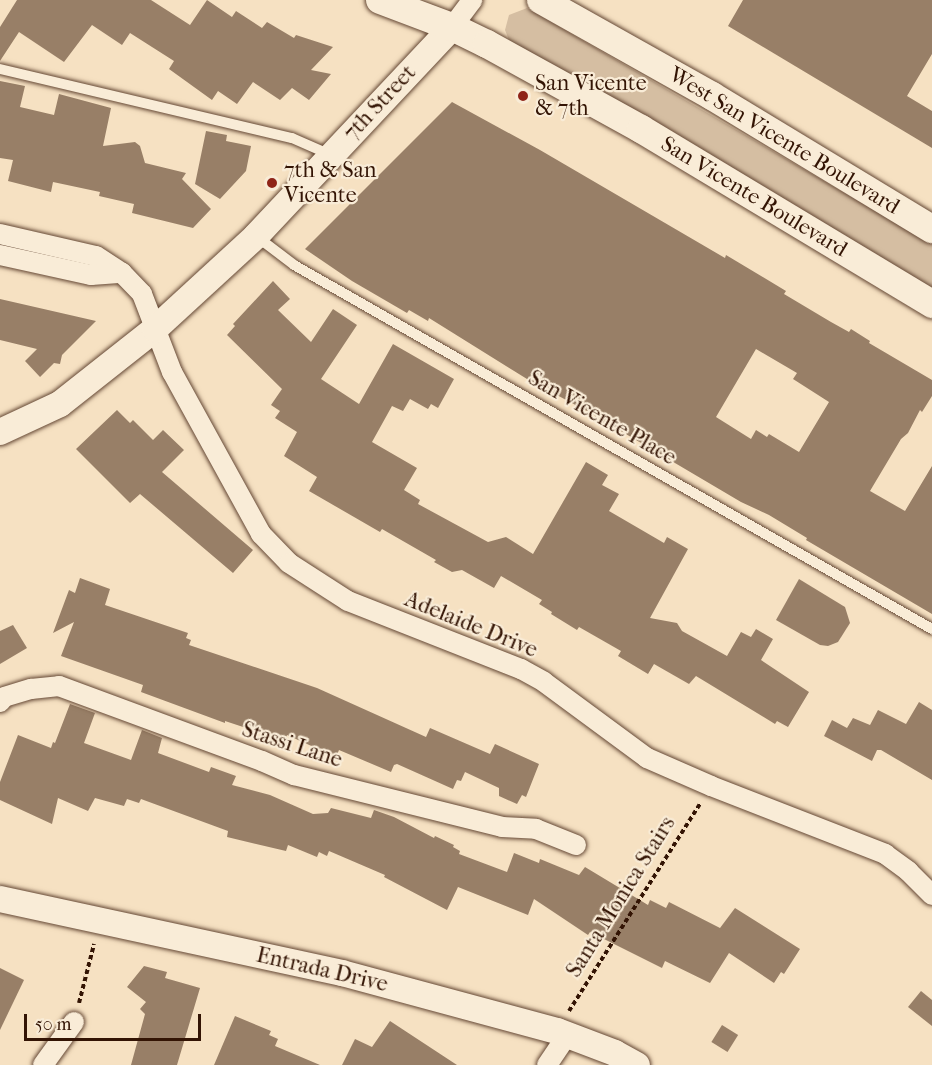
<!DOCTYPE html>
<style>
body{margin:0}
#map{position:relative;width:932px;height:1065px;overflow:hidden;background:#f6e1c2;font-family:"IM FELL French Canon",serif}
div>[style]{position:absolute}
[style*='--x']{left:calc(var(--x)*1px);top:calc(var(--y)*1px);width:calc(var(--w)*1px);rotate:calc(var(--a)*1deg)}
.green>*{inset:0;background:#d5bea2}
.building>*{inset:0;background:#987f67;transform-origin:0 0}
.path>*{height:4px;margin-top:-2px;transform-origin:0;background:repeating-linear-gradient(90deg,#331404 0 4.5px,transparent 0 7.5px)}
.roads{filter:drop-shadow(0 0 2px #644734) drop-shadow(0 0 2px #644734)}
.service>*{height:10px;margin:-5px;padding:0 5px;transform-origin:5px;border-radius:5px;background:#f9ecd7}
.minor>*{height:20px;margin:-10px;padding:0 10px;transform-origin:10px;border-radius:10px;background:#f9ecd7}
.tertiary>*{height:26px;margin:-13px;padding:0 13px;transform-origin:13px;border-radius:13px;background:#f9ecd7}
.secondary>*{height:28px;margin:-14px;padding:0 14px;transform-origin:14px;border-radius:14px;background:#f9ecd7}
.dots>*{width:16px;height:16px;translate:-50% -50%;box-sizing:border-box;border:3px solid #f9ecd7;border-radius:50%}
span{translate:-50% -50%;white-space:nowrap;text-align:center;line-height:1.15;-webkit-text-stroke:4.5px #f9ecd7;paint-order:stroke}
.poi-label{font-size:22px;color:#331404}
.left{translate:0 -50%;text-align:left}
.street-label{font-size:22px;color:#331404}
.scale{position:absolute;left:24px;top:1014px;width:177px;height:27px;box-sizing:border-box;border:3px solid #331404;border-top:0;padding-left:8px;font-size:18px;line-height:21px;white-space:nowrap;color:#331404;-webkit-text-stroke:4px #f9ecd7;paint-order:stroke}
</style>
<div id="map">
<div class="green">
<div style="clip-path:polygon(527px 8px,932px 244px,932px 290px,509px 40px,505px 30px,509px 15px)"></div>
</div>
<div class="building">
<div style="clip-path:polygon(17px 0,151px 0,190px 25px,207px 0,232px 17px,236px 11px,262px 28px,267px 22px,294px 38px,296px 35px,333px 47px,311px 70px,331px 74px,309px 100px,292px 88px,280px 100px,253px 82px,237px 104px,218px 91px,212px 100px,169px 69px,174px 61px,130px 33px,122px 45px,92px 25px,64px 62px,19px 32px,0 61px,0 27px)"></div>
<div style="clip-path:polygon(743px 0,932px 0,932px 54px,907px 96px,932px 111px,932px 148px,728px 26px)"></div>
<div style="clip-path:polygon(0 81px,25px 86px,20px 107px,54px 115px,59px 94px,111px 108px,103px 146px,135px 142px,140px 146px,145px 163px,186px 173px,182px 179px,211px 209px,193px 228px,132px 213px,134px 204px,99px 196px,100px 192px,53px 182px,51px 192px,8px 181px,13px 160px,0 158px)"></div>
<div style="clip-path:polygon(evenodd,452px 102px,540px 150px,725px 258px,726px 255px,786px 291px,784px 294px,831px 322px,849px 332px,851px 329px,870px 341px,869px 343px,932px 380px,932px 396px,922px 412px,920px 410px,908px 433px,901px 439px,870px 491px,905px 511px,932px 466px,932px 614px,806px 540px,807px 538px,769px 515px,741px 502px,614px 427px,613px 429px,594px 418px,596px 416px,527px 379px,429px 318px,428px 321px,409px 310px,407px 313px,352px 281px,305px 249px,452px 102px,756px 349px,797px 373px,793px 379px,829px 402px,799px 452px,769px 434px,767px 437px,756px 430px,751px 439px,716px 417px,756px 349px)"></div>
<div style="clip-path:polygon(206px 131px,227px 135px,226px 141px,251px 146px,246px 171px,220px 199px,195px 184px)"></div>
<div style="clip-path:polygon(273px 281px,290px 299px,278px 310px,311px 342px,333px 309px,357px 325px,321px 379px,359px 404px,393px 344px,454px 379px,438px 408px,431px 404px,428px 409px,410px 399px,403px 411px,392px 406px,372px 442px,417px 468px,404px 490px,420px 500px,418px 504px,488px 542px,506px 537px,533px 554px,586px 462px,608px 475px,602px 485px,619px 494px,609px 511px,664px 543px,667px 537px,688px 549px,650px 618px,677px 623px,682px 631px,727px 656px,741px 632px,751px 637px,756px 629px,773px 639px,761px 660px,809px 692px,788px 727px,777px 721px,775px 724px,696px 676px,689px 684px,654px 664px,648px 674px,618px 656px,621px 651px,579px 627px,577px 630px,551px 614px,552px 612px,539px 604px,542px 600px,501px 576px,494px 588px,462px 570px,452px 572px,434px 562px,436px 560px,382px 529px,380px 532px,309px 491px,317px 477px,284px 456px,297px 432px,275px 418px,280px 411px,271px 405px,282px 389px,227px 335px,235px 326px,233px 324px)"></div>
<div style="clip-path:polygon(0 299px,96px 321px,62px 355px,60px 364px,54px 363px,40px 377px,25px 361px,37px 349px,0 340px)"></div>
<div style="clip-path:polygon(117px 410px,130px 423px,133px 420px,153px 440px,163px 430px,184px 450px,162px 472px,253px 550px,233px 573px,140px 494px,130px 503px,76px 449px)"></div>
<div style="clip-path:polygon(80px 578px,110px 589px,105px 605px,188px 633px,186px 638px,191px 640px,189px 645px,317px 688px,426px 737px,430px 728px,490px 754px,495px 744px,539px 764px,526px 797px,522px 795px,517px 804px,499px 796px,499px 788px,465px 772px,461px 781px,457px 780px,453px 789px,397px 764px,394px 765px,391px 772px,339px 750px,336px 757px,287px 735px,285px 741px,225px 721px,225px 723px,141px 692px,143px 685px,61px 656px,74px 622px,53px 633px,69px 590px,75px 593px)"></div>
<div style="clip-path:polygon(799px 579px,845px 607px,850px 623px,838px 642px,828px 646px,820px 645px,776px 620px)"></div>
<div style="clip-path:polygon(13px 625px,27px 648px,0 664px,0 631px)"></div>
<div style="clip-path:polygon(919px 702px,932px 710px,932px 780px,881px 750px,877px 750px,872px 761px,824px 736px,832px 720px,847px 728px,853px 718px,870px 725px,878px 710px,906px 724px)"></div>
<div style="clip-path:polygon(70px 704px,95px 713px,84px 743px,131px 760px,142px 730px,162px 738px,158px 753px,209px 772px,211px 767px,236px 776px,232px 785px,270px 795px,313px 814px,328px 813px,331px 808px,371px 818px,374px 810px,394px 817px,434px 838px,435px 836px,454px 845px,453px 847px,460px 851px,459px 854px,507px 872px,514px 853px,539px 863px,540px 859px,579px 875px,585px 867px,648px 905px,650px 900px,666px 908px,669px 902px,720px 928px,735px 908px,800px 949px,784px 974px,781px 972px,774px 983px,729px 953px,710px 983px,665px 961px,662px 968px,590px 932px,588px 935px,534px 899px,528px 915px,458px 887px,447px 910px,384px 877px,385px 875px,329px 851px,327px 856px,319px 852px,317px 857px,288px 845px,286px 851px,227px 837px,228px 831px,141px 799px,139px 803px,127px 799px,124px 806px,95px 798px,88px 811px,58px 798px,52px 824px,0 800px,0 782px,18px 735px,51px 748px,53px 742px,55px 743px)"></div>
<div style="clip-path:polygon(144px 966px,167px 972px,165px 978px,200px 988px,177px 1065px,131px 1065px,145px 1014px,140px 1009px,146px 1002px,127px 987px)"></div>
<div style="clip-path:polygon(0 968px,24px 980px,0 1030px)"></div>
<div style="clip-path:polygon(921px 991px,932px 1000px,932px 1026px,908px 1007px)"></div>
<div style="clip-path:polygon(235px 1016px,271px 1031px,269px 1035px,278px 1039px,275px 1046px,320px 1065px,214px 1065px)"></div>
<div style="clip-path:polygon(390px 1021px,457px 1065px,342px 1065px,355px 1039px,372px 1047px)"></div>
<div style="left:722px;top:1025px;width:19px;height:20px;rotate:32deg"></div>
</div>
<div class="path">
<div style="--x:79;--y:1003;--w:61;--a:-75.7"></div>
<div style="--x:569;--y:1011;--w:247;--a:-57.7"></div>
</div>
<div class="roads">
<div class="service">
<div style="--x:0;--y:69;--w:300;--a:13.3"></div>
<div style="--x:292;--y:138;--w:43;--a:23.6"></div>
<div style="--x:256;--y:236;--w:48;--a:37.3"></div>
<div style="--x:294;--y:265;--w:735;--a:29.71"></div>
</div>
<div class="minor">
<div style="--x:452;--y:27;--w:34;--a:-53"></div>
<div style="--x:0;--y:234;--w:98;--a:12.9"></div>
<div style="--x:96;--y:256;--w:31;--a:33"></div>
<div style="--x:122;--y:273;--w:29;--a:46"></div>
<div style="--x:142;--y:294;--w:84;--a:69"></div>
<div style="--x:172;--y:372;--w:185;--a:61.2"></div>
<div style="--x:261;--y:534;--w:40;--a:46"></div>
<div style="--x:289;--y:563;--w:70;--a:32.8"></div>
<div style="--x:348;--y:601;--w:186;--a:21.5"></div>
<div style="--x:521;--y:669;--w:26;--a:29"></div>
<div style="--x:544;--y:682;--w:128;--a:36.4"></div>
<div style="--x:647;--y:758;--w:70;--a:23.6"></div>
<div style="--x:711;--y:786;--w:187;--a:21.3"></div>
<div style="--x:885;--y:854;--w:29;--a:36"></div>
<div style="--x:908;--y:871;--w:34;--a:45"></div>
<div style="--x:0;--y:255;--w:93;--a:12.4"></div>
<div style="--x:91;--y:275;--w:31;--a:-4"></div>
<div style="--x:0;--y:702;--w:6;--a:-51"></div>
<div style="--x:4;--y:697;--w:28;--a:-17"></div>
<div style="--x:31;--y:689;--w:28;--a:-6"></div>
<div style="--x:59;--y:686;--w:216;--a:20.3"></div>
<div style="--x:262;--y:761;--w:35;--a:24"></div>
<div style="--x:294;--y:775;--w:214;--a:14"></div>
<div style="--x:502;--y:827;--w:34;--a:3"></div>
<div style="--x:536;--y:829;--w:43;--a:21.8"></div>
<div style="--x:43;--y:1065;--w:53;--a:-54.2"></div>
<div style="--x:547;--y:1065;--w:37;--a:-56"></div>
</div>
<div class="tertiary">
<div style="--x:0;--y:432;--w:66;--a:-25"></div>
<div style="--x:60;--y:404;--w:121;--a:-38.3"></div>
<div style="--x:155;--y:329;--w:137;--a:-42.6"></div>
<div style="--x:256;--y:236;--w:287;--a:-46.8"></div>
<div style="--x:0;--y:899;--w:350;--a:12.2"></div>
<div style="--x:342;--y:973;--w:223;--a:15.1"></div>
<div style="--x:557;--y:1031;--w:62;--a:20.8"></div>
<div style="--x:615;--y:1053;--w:25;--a:29"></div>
</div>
<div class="secondary">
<div style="--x:380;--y:0;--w:77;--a:20.6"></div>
<div style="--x:452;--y:27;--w:39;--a:26"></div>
<div style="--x:487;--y:44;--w:176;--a:28.9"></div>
<div style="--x:641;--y:129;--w:340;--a:31"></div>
<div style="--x:541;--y:0;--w:196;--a:29.3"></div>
<div style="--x:712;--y:96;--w:257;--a:31.2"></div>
</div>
</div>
<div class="dots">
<div style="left:523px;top:96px;background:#8f2418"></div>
<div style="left:272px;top:183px;background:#8f2418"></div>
</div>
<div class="poi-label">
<span class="left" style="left:535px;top:96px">San Vicente<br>&amp; 7th</span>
<span class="left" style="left:284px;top:183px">7th &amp; San<br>Vicente</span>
</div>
<div class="street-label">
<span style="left:380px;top:103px;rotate:-47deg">7th Street</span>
<span style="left:784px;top:141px;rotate:31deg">West San Vicente Boulevard</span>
<span style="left:754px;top:197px;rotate:31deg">San Vicente Boulevard</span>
<span style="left:602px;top:418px;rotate:30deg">San Vicente Place</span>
<span style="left:471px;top:625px;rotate:22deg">Adelaide Drive</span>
<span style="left:292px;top:745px;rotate:18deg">Stassi Lane</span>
<span style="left:621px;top:897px;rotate:-58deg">Santa Monica Stairs</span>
<span style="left:322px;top:970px;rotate:13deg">Entrada Drive</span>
</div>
<div class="scale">50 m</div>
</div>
